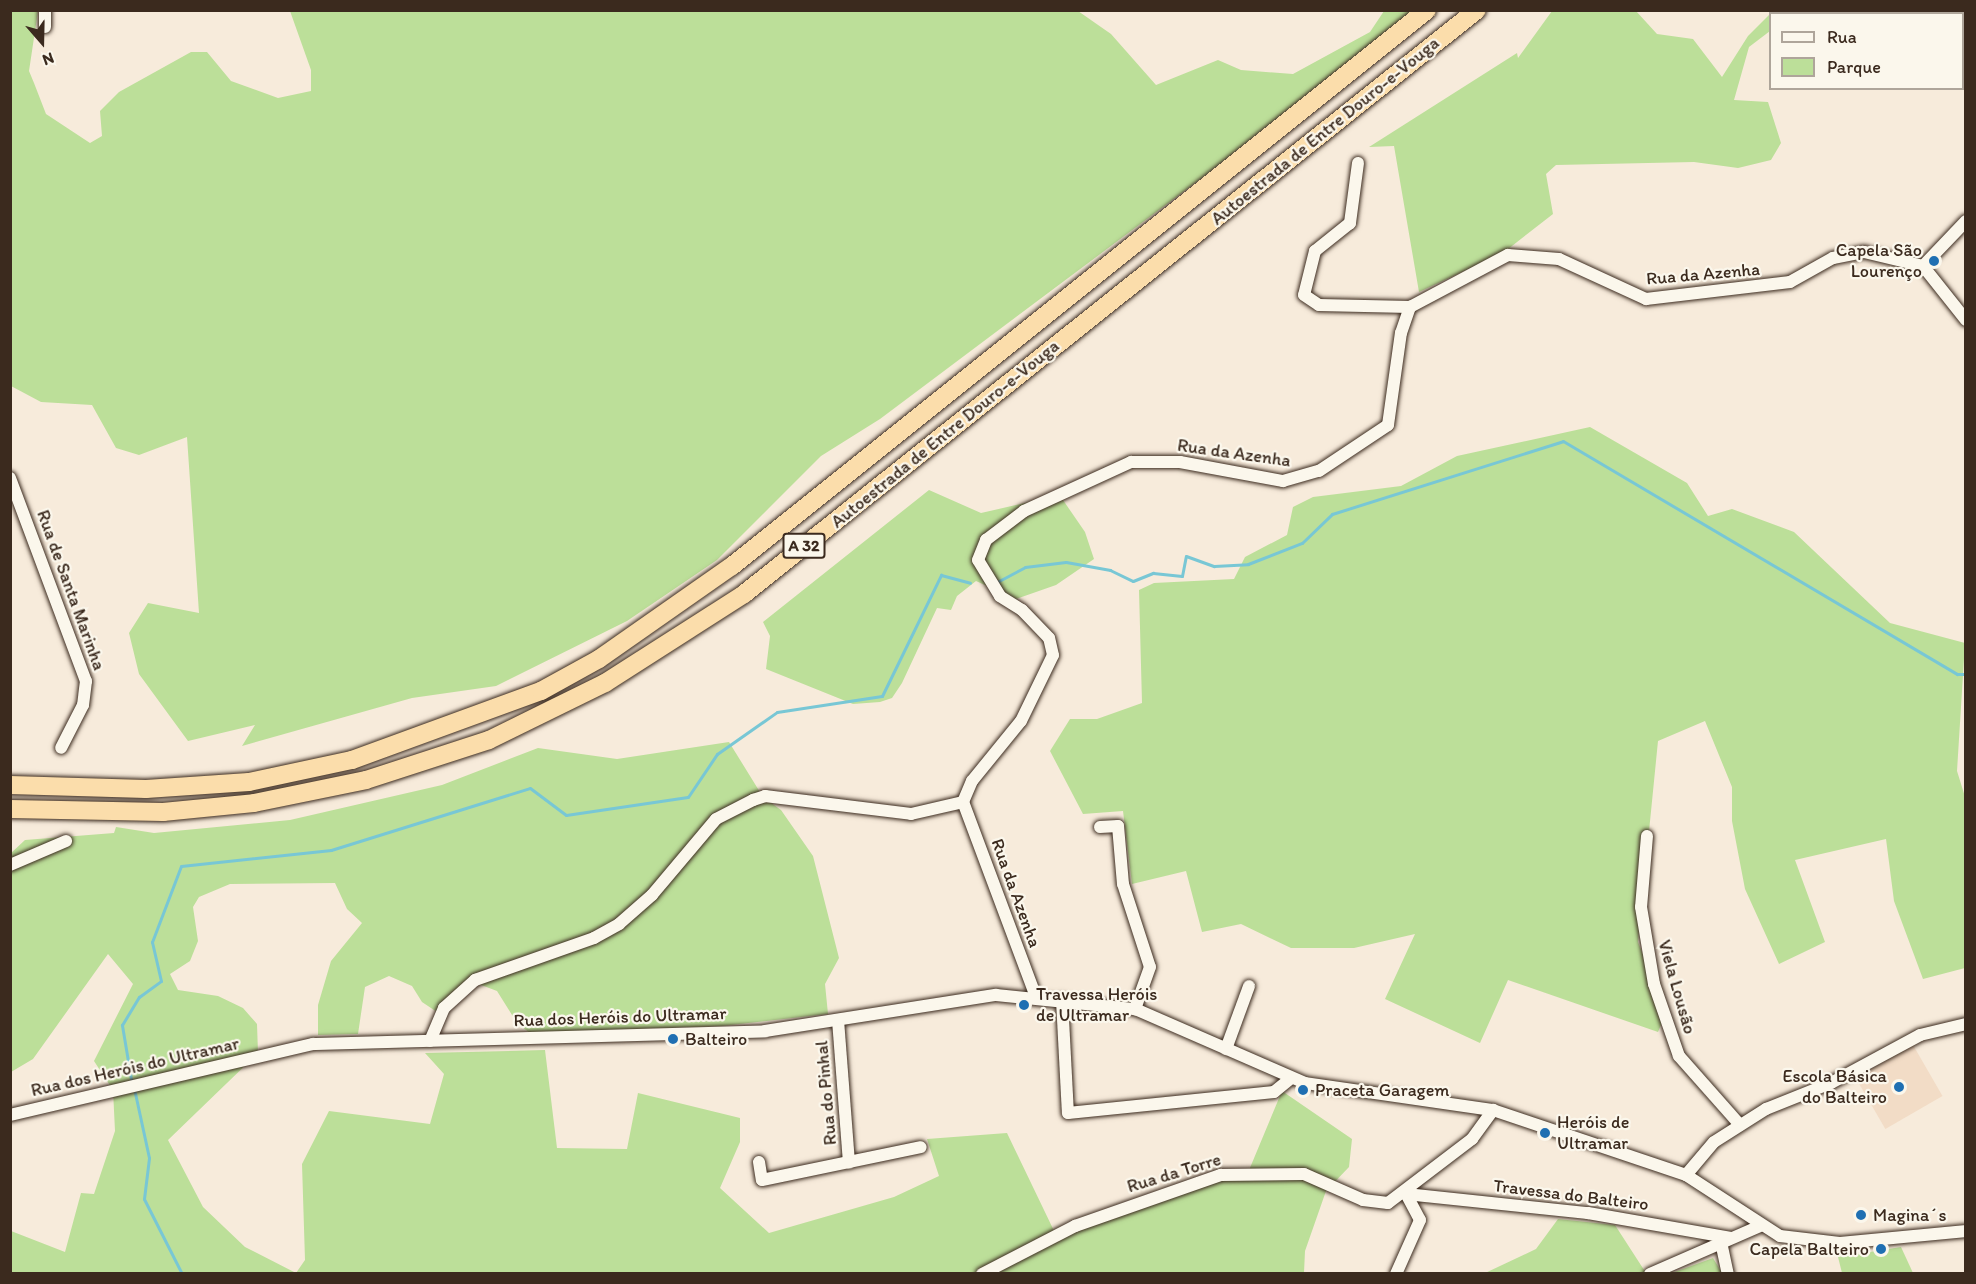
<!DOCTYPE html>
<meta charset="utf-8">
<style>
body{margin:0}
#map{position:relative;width:1976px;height:1284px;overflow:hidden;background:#f7ebdb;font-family:Itim,sans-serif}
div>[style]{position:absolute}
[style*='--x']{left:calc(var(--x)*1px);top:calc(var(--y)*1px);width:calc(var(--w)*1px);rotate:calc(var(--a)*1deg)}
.built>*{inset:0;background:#f2dcc6;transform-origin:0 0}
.green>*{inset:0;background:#bcdf99}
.stream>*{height:3px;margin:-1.5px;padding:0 1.5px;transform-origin:1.5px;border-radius:1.5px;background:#78c7d5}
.roads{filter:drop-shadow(0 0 2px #3b2a1e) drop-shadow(0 0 2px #3b2a1e)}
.minor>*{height:12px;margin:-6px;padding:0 6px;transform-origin:6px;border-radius:6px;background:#fbf7ec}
.highway>*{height:18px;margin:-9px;padding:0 9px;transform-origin:9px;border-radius:9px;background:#fbddab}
.dots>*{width:16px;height:16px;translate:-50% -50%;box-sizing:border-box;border:3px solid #fbf7ec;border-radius:50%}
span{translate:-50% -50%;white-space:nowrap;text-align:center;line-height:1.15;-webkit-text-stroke:4.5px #fbf7ec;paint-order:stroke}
.shield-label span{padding:2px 4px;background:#fbf7ec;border:2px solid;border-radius:4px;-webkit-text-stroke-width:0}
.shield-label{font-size:16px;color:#3b2a1e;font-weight:700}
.street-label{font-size:18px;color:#3b2a1e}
.poi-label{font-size:18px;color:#3b2a1e}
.right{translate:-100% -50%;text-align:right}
.left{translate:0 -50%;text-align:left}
.frame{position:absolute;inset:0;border:12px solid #3b2a1e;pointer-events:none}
.legend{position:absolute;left:1769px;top:12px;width:195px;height:78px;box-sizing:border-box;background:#fbf7ec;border:2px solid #aea59a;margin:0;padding:8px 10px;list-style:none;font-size:18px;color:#3b2a1e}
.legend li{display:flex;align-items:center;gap:12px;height:30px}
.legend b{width:30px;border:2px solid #aea59a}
.north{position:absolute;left:12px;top:12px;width:60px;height:60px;-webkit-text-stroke:4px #fbf7ec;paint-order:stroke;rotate:160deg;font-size:16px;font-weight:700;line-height:24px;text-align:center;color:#3b2a1e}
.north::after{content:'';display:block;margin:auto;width:21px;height:27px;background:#3b2a1e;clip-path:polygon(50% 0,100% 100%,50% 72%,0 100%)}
</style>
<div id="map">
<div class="built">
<div style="left:1913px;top:1045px;width:59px;height:66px;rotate:60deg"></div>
</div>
<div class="green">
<div style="clip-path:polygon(10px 11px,38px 11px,29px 71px,34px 83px,46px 114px,90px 143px,102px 136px,100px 111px,119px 92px,191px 52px,207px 52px,231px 81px,278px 98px,311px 91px,311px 70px,290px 11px,1078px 11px,1111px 34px,1156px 85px,1218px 60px,1241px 70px,1293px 74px,1370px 32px,1384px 11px,1411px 11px,1207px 174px,880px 419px,821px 456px,717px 560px,627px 621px,496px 686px,412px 698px,242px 746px,255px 725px,188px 741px,139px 674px,129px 633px,148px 603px,199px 613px,187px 437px,139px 455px,116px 448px,92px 405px,41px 402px,11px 386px)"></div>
<div style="clip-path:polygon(1552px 11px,1636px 11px,1657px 34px,1693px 39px,1722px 77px,1748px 36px,1773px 11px,1933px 11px,1770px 14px,1770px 31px,1749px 47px,1734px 100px,1768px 102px,1781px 143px,1771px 160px,1738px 168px,1694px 162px,1556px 165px,1546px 174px,1553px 214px,1503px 253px,1419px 292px,1394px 146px,1369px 147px,1517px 53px,1518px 58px)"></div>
<div style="clip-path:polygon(1590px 427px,1687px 483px,1708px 516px,1732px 509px,1794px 532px,1890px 623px,1965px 643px,1957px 771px,1966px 800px,1965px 968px,1923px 979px,1894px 901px,1886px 839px,1795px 860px,1825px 942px,1779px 964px,1745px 889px,1732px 821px,1732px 787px,1705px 721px,1658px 741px,1638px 942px,1666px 1013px,1658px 1032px,1508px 980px,1480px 1043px,1385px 999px,1415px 934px,1354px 948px,1291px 948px,1241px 924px,1202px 932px,1186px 871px,1132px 884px,1123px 811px,1083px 814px,1050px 751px,1070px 719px,1097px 719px,1142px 703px,1139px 590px,1154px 583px,1234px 579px,1245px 557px,1287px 535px,1293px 507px,1313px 497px,1401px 486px,1457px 456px)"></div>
<div style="clip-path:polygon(929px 490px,981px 513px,1047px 498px,1063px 500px,1085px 532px,1094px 559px,1056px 585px,1016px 599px,976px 581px,957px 596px,951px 610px,937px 608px,902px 683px,892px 698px,880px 702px,853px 704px,766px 669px,770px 636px,763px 622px)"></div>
<div style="clip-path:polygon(729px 742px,763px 797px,781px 810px,813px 856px,839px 958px,825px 984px,828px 1014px,722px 1026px,530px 1033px,517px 1023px,497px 991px,476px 983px,440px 1014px,422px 1002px,412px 986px,389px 976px,365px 987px,358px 1034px,318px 1035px,318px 1005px,331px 961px,362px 923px,347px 909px,335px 883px,230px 884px,199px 897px,193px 907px,198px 941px,190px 961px,170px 974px,178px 990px,218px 996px,243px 1008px,257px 1024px,258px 1053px,168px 1140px,203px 1207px,245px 1247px,296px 1273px,305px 1260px,302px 1164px,329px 1111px,430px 1124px,444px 1074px,425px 1053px,545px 1050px,557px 1148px,627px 1149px,638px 1093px,740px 1118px,740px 1142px,720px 1188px,769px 1233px,894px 1197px,939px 1176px,927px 1139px,1007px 1133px,1056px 1235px,1153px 1197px,1247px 1175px,1282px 1091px,1352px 1139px,1349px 1167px,1326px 1191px,1305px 1251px,1304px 1273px,11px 1273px,11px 1231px,65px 1252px,81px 1193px,94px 1194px,115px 1131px,113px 1090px,94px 1061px,133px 984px,108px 954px,33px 1059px,11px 1072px,10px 854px,25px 840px,114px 833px,116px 827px,154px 833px,290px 820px,442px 785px,538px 748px,617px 759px)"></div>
<div style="clip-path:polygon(1558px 1219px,1615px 1225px,1646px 1273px,1483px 1274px,1536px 1249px)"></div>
<div style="clip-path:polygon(1901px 1247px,1913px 1273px,1842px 1273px,1838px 1257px)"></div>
<div style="clip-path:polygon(1713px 1258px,1722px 1273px,1672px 1273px)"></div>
</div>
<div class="stream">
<div style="--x:997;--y:582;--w:32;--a:-28"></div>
<div style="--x:1025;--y:567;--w:41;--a:-7"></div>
<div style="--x:1066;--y:562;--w:45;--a:10.3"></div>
<div style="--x:1110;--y:570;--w:25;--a:26"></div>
<div style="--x:1133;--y:581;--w:22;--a:-22"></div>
<div style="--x:1153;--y:573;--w:29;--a:6"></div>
<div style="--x:1182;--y:576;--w:20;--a:-79"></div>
<div style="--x:1186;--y:556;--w:30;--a:20"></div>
<div style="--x:1214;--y:566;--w:34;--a:-3"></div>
<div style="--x:1248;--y:564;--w:58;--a:-21.3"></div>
<div style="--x:1302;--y:543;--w:42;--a:-44"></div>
<div style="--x:1332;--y:514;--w:242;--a:-17.5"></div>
<div style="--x:1563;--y:441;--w:458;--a:30.6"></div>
<div style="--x:1957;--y:674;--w:9;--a:0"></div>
<div style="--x:131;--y:1079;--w:55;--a:-99.5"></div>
<div style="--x:122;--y:1025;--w:33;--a:-59"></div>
<div style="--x:139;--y:997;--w:27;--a:-36"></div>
<div style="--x:161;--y:981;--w:40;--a:-103"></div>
<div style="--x:152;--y:942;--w:81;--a:-69.1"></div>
<div style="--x:181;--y:866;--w:151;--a:-6.1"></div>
<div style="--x:331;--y:850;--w:208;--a:-17.3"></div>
<div style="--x:530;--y:788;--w:45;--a:36.9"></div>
<div style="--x:566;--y:815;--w:123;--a:-8.4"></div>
<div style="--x:688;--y:797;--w:52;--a:-56"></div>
<div style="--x:717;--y:754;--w:73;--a:-35"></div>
<div style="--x:777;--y:712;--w:106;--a:-8.7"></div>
<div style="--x:882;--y:696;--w:135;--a:-64"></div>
<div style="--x:941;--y:575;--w:30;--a:15"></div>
<div style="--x:135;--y:1093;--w:66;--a:77.8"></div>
<div style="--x:149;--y:1158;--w:41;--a:97"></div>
<div style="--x:144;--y:1199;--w:84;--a:63.1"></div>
</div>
<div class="roads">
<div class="minor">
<div style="--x:45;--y:10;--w:17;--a:90"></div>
<div style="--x:1965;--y:10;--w:3;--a:72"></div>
<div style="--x:1358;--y:163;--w:61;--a:97.6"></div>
<div style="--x:1350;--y:223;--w:45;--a:141.3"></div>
<div style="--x:1315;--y:251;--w:45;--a:104"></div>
<div style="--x:1304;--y:295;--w:18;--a:34"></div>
<div style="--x:1319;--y:305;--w:91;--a:1.3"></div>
<div style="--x:1966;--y:221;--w:62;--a:133.7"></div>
<div style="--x:1923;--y:266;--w:69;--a:51.5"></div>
<div style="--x:10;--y:478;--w:217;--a:69.5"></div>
<div style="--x:86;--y:681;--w:24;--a:97"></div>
<div style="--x:83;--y:705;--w:48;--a:117.1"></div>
<div style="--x:1100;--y:827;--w:18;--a:-3"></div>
<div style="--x:1118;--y:826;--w:58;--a:85.1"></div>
<div style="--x:1123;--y:884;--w:87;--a:72"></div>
<div style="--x:1150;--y:967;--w:45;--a:109.7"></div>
<div style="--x:1647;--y:836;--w:71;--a:94.8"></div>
<div style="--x:1641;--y:907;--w:78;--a:80.4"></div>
<div style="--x:1654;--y:984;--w:76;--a:70.9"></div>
<div style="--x:1679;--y:1056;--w:92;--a:48.5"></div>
<div style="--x:10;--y:865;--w:61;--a:-23.2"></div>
<div style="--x:1036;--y:997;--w:208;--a:-110.5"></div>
<div style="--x:963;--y:802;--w:23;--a:-67"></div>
<div style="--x:972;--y:781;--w:77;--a:-50.8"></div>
<div style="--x:1021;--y:721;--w:73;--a:-64.1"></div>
<div style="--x:1053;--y:655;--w:17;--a:-103"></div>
<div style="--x:1049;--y:638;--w:39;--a:-134"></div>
<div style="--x:1022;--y:610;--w:26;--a:-148"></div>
<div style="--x:1000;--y:596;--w:42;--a:-121.4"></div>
<div style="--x:978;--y:560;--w:22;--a:-68"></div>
<div style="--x:986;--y:540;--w:48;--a:-37.3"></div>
<div style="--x:1024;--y:511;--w:118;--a:-24.6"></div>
<div style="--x:1131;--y:462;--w:49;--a:0"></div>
<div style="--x:1180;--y:462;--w:105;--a:10.5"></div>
<div style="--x:1283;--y:481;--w:37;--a:-16"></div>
<div style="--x:1319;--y:471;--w:83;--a:-33.7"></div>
<div style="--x:1388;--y:425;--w:93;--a:-82"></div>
<div style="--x:1401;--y:333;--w:28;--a:-71"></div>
<div style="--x:1410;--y:307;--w:111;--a:-28"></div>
<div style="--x:1508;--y:255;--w:51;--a:4.5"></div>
<div style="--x:1559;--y:259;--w:96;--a:24.7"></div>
<div style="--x:1646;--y:299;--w:145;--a:-6.7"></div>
<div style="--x:1790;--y:282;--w:49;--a:-29.2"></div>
<div style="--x:1833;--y:258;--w:32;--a:-11"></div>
<div style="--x:1864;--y:252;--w:61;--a:13.3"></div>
<div style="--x:1062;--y:1000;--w:113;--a:87"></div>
<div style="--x:1068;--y:1113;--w:207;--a:-5.8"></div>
<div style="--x:1274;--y:1092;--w:22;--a:-39"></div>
<div style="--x:838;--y:1020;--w:143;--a:85.6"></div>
<div style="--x:430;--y:1041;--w:36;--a:-67"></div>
<div style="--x:444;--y:1008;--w:42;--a:-42.1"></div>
<div style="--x:475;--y:980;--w:126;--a:-19.4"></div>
<div style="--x:594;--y:938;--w:29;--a:-29"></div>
<div style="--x:619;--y:924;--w:44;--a:-41.3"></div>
<div style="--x:652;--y:895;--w:99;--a:-49.9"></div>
<div style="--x:716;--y:819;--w:42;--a:-27.2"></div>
<div style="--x:753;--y:800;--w:13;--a:-18"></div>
<div style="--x:765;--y:796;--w:147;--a:7"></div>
<div style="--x:911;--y:814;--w:53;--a:-13"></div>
<div style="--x:1226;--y:1049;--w:67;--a:-69.9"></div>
<div style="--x:10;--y:1115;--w:311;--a:-13.2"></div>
<div style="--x:313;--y:1044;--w:452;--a:-1.6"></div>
<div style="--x:765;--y:1031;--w:234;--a:-8.9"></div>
<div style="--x:996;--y:995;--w:140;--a:5.8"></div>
<div style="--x:1135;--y:1009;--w:185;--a:23.5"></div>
<div style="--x:1305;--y:1083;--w:190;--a:8.2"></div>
<div style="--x:1493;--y:1110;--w:204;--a:18.6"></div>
<div style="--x:1686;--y:1175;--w:112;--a:33"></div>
<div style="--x:1780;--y:1236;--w:60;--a:6.7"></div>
<div style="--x:1840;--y:1243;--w:127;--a:-5.4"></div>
<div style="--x:759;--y:1162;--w:18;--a:81"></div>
<div style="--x:762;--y:1180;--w:162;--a:-11.7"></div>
<div style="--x:1686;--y:1175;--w:43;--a:-49.7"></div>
<div style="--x:1714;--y:1142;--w:62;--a:-32.4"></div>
<div style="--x:1766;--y:1109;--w:70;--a:-21.8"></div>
<div style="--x:1831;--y:1083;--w:101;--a:-28.3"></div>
<div style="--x:1920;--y:1035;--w:47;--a:-13.4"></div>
<div style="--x:1406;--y:1194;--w:183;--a:6"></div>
<div style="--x:1588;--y:1213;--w:145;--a:9.9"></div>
<div style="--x:1721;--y:1242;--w:33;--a:78"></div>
<div style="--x:982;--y:1274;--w:105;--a:-27.3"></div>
<div style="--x:1075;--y:1226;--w:155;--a:-19.3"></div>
<div style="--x:1221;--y:1175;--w:83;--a:-0.7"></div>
<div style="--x:1304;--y:1174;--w:64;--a:23.8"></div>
<div style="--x:1363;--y:1200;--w:25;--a:7"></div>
<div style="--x:1388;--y:1203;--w:106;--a:-37.3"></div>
<div style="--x:1472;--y:1139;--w:36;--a:-54"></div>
<div style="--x:1396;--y:1274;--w:59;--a:-66"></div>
<div style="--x:1420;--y:1220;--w:30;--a:-118"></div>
<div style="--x:1650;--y:1274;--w:122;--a:-23.6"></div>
</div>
<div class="highway">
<div style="--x:10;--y:785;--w:136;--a:1.7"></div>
<div style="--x:146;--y:789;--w:103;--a:-3.9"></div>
<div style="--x:249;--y:782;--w:105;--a:-12.1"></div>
<div style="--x:352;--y:760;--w:201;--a:-20.1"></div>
<div style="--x:541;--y:691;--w:66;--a:-28.9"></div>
<div style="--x:599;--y:659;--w:162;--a:-35"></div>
<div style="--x:732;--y:566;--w:890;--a:-38.66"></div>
<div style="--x:10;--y:809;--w:153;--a:1.1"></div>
<div style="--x:163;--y:812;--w:91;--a:-5.6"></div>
<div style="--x:254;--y:803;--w:114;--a:-11.6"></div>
<div style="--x:366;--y:780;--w:129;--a:-18"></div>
<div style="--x:489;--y:740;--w:129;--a:-26.2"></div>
<div style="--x:605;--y:683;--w:165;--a:-32.6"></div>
<div style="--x:744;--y:594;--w:937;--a:-38.55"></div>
</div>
</div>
<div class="dots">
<div style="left:1934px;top:261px;background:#1f6fb2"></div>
<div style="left:1024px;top:1005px;background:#1f6fb2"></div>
<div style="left:673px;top:1039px;background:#1f6fb2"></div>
<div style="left:1899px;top:1087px;background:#1f6fb2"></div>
<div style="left:1303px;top:1090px;background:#1f6fb2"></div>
<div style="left:1545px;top:1133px;background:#1f6fb2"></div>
<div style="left:1861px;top:1215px;background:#1f6fb2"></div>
<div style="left:1881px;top:1249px;background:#1f6fb2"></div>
</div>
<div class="shield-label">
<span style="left:804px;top:546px">A 32</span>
</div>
<div class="street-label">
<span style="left:1325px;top:131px;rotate:-39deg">Autoestrada de Entre Douro-e-Vouga</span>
<span style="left:1703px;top:274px;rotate:-5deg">Rua da Azenha</span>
<span style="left:945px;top:434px;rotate:-39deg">Autoestrada de Entre Douro-e-Vouga</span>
<span style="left:1234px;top:453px;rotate:8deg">Rua da Azenha</span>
<span style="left:71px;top:590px;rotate:70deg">Rua de Santa Marinha</span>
<span style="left:1016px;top:893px;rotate:70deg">Rua da Azenha</span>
<span style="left:1677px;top:987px;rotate:74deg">Viela Lousão</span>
<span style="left:620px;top:1017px;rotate:-2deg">Rua dos Heróis do Ultramar</span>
<span style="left:135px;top:1067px;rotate:-13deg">Rua dos Heróis do Ultramar</span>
<span style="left:826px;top:1093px;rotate:-95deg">Rua do Pinhal</span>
<span style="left:1174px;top:1173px;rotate:-17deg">Rua da Torre</span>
<span style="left:1571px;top:1195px;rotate:7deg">Travessa do Balteiro</span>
</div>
<div class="poi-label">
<span class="right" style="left:1922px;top:261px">Capela São<br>Lourenço</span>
<span class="left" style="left:1036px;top:1005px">Travessa Heróis<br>de Ultramar</span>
<span class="left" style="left:685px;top:1039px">Balteiro</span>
<span class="right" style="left:1887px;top:1087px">Escola Básica<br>do Balteiro</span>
<span class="left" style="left:1315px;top:1090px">Praceta Garagem</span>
<span class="left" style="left:1557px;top:1133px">Heróis de<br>Ultramar</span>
<span class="left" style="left:1873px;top:1215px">Magina´s</span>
<span class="right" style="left:1869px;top:1249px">Capela Balteiro</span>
</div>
<div class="frame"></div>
<ul class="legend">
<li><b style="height:8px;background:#fbf7ec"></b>Rua</li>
<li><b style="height:16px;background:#bcdf99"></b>Parque</li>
</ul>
<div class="north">N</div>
</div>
